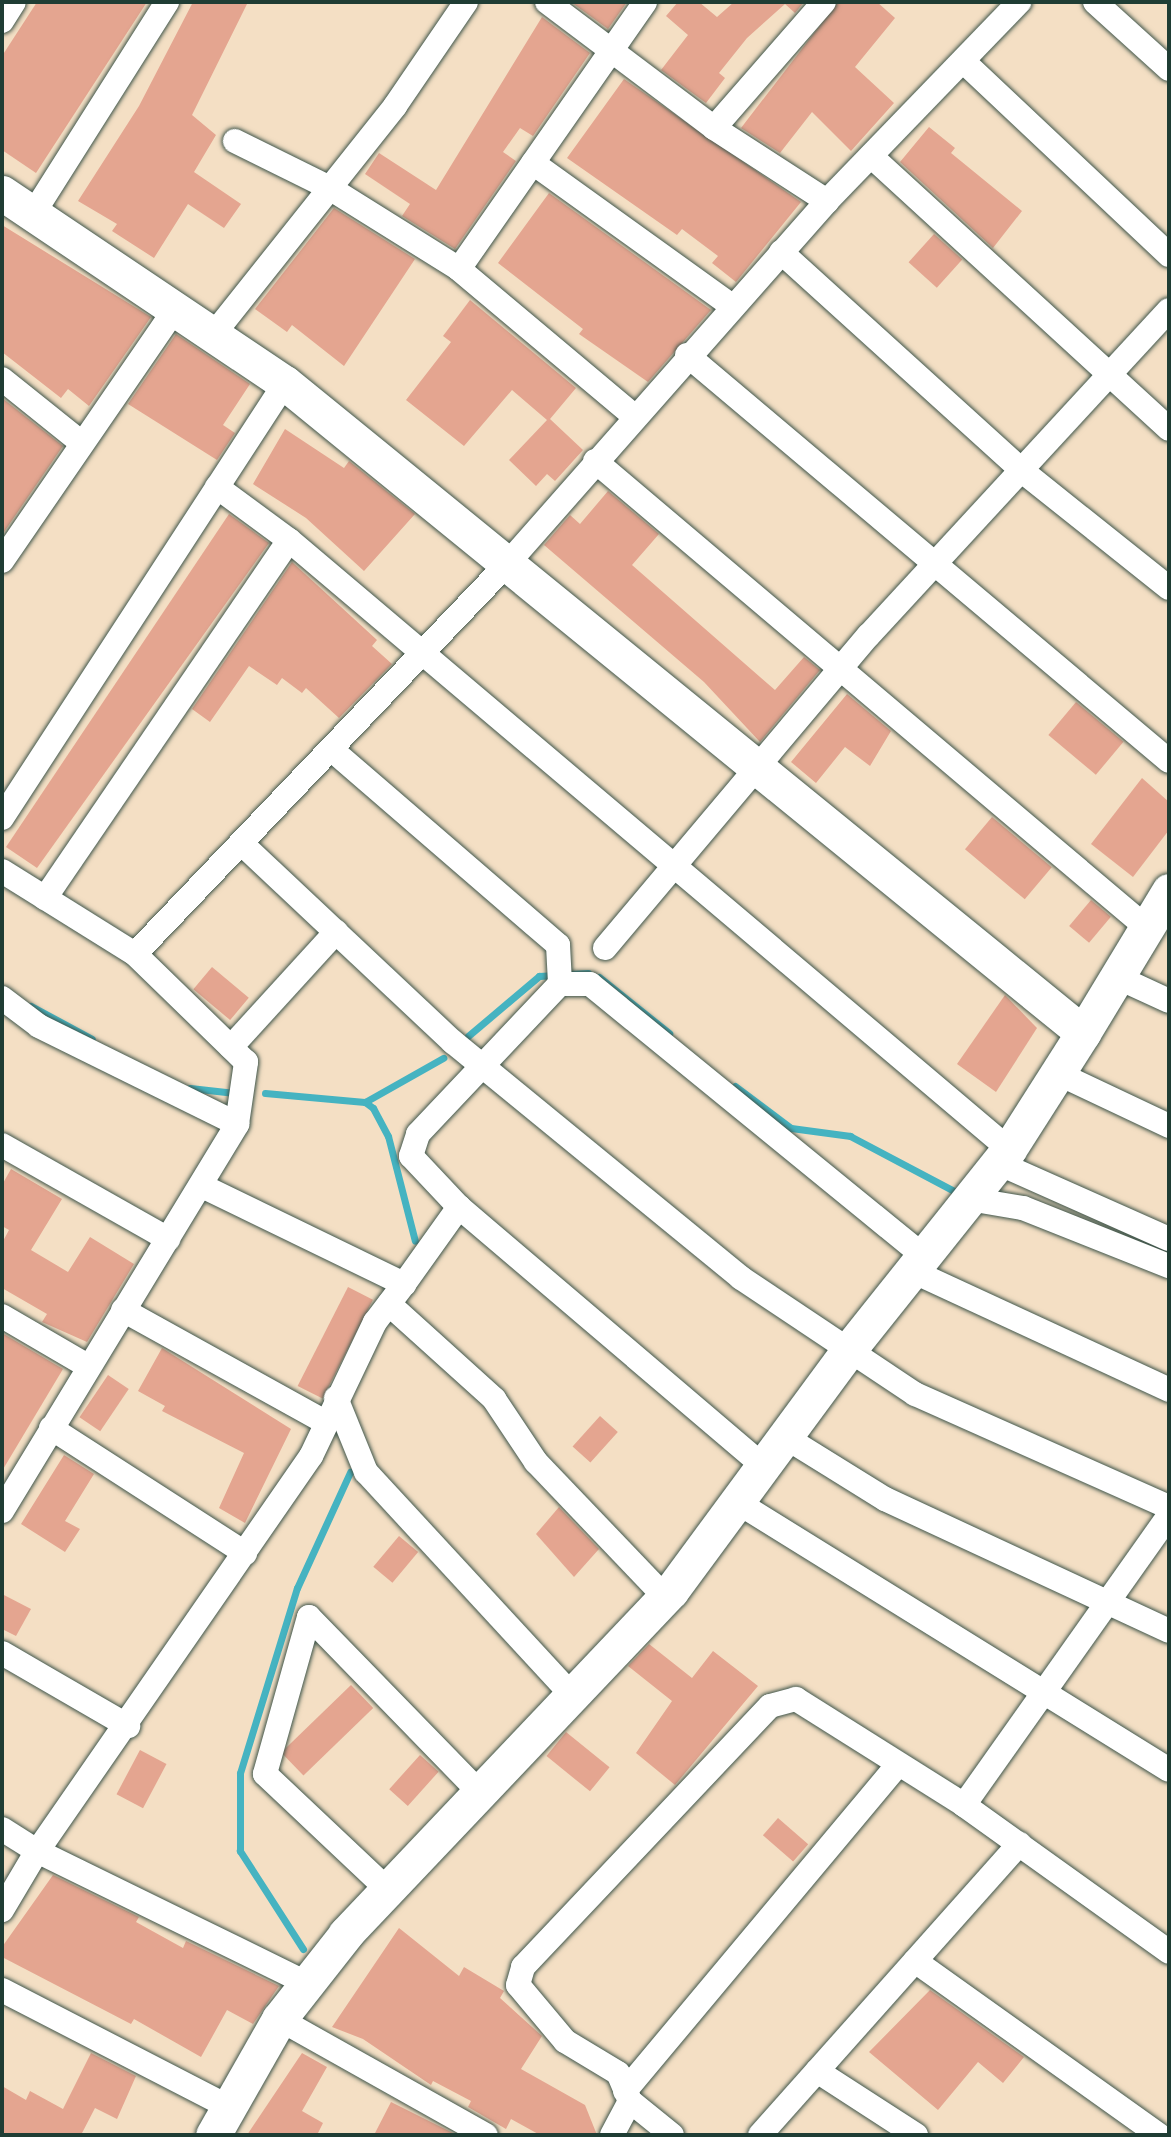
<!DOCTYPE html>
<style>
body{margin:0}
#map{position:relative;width:1171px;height:2137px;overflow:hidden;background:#f4dfc4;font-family:"Playpen Sans",sans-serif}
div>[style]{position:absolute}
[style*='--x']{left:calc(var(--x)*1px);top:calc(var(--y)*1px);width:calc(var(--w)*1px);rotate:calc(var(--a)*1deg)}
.stream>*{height:7px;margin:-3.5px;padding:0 3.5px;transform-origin:3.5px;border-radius:3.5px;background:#45b3c1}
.building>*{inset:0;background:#e4a590;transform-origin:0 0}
.roads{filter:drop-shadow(0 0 2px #3f554a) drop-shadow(0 0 2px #3f554a)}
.street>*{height:24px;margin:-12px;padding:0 12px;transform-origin:12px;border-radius:12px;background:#fff}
.secondary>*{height:35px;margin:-17.5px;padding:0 17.5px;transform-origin:17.5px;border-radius:17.5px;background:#fff}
span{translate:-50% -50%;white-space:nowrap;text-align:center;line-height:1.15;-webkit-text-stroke:5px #f6f6f2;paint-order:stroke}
.frame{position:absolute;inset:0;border:4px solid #1f3d34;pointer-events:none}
</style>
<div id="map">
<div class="stream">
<div style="--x:599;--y:977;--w:90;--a:38.7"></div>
<div style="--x:31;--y:1006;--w:69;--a:28.4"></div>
<div style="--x:468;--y:1036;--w:93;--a:-40.2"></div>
<div style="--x:539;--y:976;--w:49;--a:-3.5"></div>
<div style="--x:735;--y:1086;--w:70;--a:36.9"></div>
<div style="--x:791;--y:1128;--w:60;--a:7.7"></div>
<div style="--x:850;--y:1136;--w:118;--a:27.9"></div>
<div style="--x:190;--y:1088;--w:45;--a:6.3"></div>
<div style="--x:265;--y:1093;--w:100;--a:5.1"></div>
<div style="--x:365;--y:1102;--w:10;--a:37"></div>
<div style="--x:373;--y:1108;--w:32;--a:62"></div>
<div style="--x:388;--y:1136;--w:108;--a:75.6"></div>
<div style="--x:365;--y:1102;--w:90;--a:-29.4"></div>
<div style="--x:303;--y:1949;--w:117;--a:-122.7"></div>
<div style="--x:240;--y:1851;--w:78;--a:-90"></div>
<div style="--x:240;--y:1773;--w:194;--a:-72.9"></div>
<div style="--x:297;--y:1588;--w:128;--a:-65.4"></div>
</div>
<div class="building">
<div style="clip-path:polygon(37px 2px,147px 2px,36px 173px,2px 150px,2px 56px)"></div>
<div style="clip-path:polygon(193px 2px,248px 2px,192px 115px,216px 135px,194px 172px,241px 204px,224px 228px,188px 204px,154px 258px,112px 231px,117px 224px,78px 201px,139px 106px)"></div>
<div style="clip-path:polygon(571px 2px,627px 2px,608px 29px)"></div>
<div style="clip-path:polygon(678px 2px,699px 2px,717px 17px,734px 2px,804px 2px,795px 13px,785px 4px,747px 38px,719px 73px,725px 78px,706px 103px,661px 70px,688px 35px,666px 16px)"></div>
<div style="clip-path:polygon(838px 2px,877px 2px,895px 18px,855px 67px,894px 103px,851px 151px,812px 112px,780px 153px,741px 128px)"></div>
<div style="clip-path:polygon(542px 17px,590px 53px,533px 136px,520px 128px,503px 152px,516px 161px,455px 249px,402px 216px,410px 204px,365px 174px,379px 153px,436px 190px)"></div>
<div style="clip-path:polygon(624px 79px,801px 202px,736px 282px,712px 263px,718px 256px,682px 229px,677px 235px,567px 158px)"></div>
<div style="clip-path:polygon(929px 127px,955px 148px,951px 153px,1022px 211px,993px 248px,900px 162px)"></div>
<div style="clip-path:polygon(549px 193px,711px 310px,648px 382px,579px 334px,583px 329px,498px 263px)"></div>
<div style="clip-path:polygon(334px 208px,415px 259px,344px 366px,292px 325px,287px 332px,255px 309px)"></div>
<div style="clip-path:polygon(2px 225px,151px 317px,89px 406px,68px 389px,61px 398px,2px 352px)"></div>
<div style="left:934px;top:234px;width:38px;height:38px;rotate:42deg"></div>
<div style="clip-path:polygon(470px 300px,576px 388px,550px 419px,583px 450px,555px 481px,547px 474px,536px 486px,509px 460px,547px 420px,512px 390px,464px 446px,406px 400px,451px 342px,443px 336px)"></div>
<div style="clip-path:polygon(176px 334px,250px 384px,223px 425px,235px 433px,217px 460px,128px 404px)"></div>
<div style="clip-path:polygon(2px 398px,63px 446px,2px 535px)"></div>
<div style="clip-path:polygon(285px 429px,344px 468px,349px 461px,415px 514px,364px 571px,306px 518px,253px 484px)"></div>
<div style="clip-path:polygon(608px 491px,659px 534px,632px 565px,775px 690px,804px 657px,820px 670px,760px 742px,704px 682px,544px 545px,570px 515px,580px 524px)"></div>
<div style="clip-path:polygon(229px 514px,269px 543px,37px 868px,6px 847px)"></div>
<div style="clip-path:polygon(292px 562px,377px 640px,372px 646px,392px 664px,339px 718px,306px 688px,302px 693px,282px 678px,277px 685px,249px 666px,210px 722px,192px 709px)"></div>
<div style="clip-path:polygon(847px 694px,891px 731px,870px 766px,845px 747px,816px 783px,791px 762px)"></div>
<div style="left:1076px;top:702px;width:62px;height:43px;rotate:40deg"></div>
<div style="clip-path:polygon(1142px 778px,1169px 802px,1169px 830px,1133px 877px,1091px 844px)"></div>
<div style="left:992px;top:817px;width:78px;height:42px;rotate:40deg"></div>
<div style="left:1091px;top:900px;width:26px;height:34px;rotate:40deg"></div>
<div style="left:212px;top:967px;width:48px;height:29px;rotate:40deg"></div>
<div style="clip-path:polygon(1005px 995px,1037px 1028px,996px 1092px,957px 1064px)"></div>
<div style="clip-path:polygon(11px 1169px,62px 1199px,31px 1250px,68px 1272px,90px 1237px,134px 1264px,87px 1342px,42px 1322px,47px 1314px,2px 1288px,2px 1243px,9px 1230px,2px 1226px,2px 1185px)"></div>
<div style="left:348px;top:1287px;width:28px;height:111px;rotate:27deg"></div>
<div style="clip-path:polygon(2px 1333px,63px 1369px,2px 1471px)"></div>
<div style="clip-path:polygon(162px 1348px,291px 1429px,245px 1523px,219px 1508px,244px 1453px,162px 1411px,165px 1406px,138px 1391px)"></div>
<div style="left:108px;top:1375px;width:25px;height:51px;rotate:34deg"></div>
<div style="left:600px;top:1416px;width:24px;height:41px;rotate:42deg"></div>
<div style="clip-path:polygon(64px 1455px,94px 1474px,65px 1521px,80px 1529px,65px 1552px,21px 1524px)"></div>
<div style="clip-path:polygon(559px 1507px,599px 1549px,574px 1577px,536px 1534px)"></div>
<div style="left:399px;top:1536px;width:25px;height:40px;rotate:40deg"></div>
<div style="clip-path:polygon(2px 1594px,31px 1609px,16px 1636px,2px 1629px)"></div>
<div style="clip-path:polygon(649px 1644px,692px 1678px,713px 1651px,758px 1686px,675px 1785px,636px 1753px,672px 1701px,628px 1666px)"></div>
<div style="left:351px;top:1685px;width:32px;height:97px;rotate:46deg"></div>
<div style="left:566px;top:1732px;width:56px;height:31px;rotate:39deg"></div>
<div style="left:140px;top:1750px;width:30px;height:50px;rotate:28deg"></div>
<div style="left:420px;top:1755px;width:25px;height:46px;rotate:42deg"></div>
<div style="left:778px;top:1818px;width:40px;height:23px;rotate:41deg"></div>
<div style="clip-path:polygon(53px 1875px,139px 1917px,136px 1922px,183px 1948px,186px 1941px,279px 1986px,253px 2024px,227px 2010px,201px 2057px,134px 2019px,131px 2024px,2px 1957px,2px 1947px)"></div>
<div style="clip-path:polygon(399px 1928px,459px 1976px,464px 1967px,504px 1991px,500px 1998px,542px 2036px,521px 2069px,585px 2105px,597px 2135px,540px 2135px,511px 2119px,506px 2129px,468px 2107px,471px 2101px,433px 2081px,431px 2085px,363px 2039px,332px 2027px)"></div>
<div style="clip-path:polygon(930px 1990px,1024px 2057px,1003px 2083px,978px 2062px,938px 2110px,869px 2052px)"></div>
<div style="clip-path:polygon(91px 2053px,136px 2076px,117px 2119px,95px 2108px,81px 2135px,2px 2135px,2px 2086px,26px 2100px,30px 2091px,63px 2109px)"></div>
<div style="clip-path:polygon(302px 2053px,327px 2067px,302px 2111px,323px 2123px,317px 2135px,247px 2135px)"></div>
<div style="clip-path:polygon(391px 2102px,453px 2133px,456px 2135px,374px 2135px)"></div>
</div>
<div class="roads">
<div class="street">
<div style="--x:547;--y:2;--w:209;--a:37"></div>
<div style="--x:714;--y:128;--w:135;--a:32.9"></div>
<div style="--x:1095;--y:2;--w:100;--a:42.2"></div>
<div style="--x:2;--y:21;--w:22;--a:-58"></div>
<div style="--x:963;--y:61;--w:283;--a:43.3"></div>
<div style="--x:714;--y:128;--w:167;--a:-48.9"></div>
<div style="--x:235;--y:141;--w:104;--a:26.3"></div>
<div style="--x:328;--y:187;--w:155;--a:32"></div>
<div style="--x:871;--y:156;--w:404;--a:42.5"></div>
<div style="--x:533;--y:163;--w:245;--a:35.7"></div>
<div style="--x:33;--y:214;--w:251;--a:-57.7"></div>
<div style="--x:781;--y:252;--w:324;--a:42.2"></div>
<div style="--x:1021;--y:470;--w:189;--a:38.6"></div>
<div style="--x:213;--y:335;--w:293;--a:-51.5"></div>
<div style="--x:395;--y:106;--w:126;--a:-55.7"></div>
<div style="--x:687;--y:355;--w:630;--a:40.11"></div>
<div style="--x:2;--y:379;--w:102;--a:38.7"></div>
<div style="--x:634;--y:416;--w:229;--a:-140"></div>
<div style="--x:459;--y:269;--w:325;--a:-55.1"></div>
<div style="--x:595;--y:461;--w:723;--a:40.23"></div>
<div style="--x:217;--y:487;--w:89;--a:36.4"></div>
<div style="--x:289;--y:540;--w:943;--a:40.23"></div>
<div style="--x:2;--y:561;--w:306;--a:-55.5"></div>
<div style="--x:331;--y:749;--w:300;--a:40.8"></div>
<div style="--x:558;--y:945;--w:39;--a:87"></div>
<div style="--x:2;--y:818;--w:519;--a:-56.95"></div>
<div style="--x:241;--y:843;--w:291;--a:43.2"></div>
<div style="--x:453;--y:1042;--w:372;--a:39.3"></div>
<div style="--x:741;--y:1278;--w:209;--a:33.7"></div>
<div style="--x:915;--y:1394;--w:278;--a:24"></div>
<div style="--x:2;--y:871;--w:157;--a:32"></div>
<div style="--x:45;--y:898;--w:433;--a:-55.7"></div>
<div style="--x:605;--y:948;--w:409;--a:-49.9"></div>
<div style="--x:869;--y:635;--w:442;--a:-47.3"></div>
<div style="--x:1117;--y:977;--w:57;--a:24.8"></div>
<div style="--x:2;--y:998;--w:46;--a:37.1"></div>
<div style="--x:39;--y:1026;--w:221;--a:26.3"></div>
<div style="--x:231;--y:1047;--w:156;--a:-47.6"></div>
<div style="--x:1057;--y:1073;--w:124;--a:25.3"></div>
<div style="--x:2;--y:1145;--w:191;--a:29.5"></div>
<div style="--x:998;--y:1163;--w:187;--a:24"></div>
<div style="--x:202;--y:1186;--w:225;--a:25.9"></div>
<div style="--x:404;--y:1284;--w:48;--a:127.3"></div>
<div style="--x:375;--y:1322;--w:148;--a:115.5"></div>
<div style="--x:311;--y:1456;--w:481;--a:124.7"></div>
<div style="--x:37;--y:1851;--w:301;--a:26.1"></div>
<div style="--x:969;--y:1199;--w:55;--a:9.5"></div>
<div style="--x:1023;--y:1208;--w:157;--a:21.7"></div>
<div style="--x:459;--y:1207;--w:70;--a:-133.3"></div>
<div style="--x:411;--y:1156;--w:23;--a:-72"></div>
<div style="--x:418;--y:1134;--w:207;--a:-46.6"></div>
<div style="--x:560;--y:984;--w:30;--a:0"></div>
<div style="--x:590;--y:984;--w:431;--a:39.2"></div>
<div style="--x:912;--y:1271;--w:283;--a:24.8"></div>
<div style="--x:404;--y:1284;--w:95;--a:-54.5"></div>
<div style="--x:459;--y:1207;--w:399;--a:40.4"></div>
<div style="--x:389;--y:1304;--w:142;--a:42.1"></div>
<div style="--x:494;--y:1399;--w:76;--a:56.3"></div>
<div style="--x:536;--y:1462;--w:187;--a:46.3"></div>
<div style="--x:123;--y:1310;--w:231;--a:29"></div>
<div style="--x:2;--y:1316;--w:97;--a:30.3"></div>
<div style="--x:336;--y:1398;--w:80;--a:67.9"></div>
<div style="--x:366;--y:1472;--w:304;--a:47.3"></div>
<div style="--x:51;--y:1428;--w:231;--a:32.8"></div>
<div style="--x:785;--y:1437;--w:118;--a:31.8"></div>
<div style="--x:885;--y:1499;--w:313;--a:24.9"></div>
<div style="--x:737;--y:1502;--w:508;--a:31.81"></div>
<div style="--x:2;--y:1511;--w:453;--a:-58.7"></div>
<div style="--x:237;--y:1124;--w:63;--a:-81.7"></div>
<div style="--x:246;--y:1062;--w:155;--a:-135.8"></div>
<div style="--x:135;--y:954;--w:540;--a:-46.35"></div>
<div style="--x:508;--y:563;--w:482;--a:-48.6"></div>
<div style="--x:827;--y:201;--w:277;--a:-46"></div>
<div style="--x:309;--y:1617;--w:163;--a:105.7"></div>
<div style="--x:265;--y:1774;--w:169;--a:43.3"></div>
<div style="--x:309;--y:1617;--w:245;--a:45.8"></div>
<div style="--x:2;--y:1653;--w:146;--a:30.1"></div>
<div style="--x:964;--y:1805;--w:252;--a:35.6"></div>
<div style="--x:2;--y:1829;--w:41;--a:32.2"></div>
<div style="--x:37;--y:1851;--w:69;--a:120.7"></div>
<div style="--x:915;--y:1961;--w:300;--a:35.5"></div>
<div style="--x:2;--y:1990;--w:255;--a:27.3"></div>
<div style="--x:279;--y:2019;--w:237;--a:29.3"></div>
<div style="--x:817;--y:2071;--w:118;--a:32.9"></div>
<div style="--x:625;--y:2091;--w:426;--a:-50.1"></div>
<div style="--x:630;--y:2101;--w:54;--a:39"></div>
<div style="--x:612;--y:2135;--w:38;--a:-62"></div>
<div style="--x:630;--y:2101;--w:30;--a:-113"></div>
<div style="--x:618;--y:2073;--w:62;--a:-148.9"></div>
<div style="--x:565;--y:2041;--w:73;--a:-130"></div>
<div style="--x:518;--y:1985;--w:19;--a:-74"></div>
<div style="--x:523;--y:1967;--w:359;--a:-46.6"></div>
<div style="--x:770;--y:1706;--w:27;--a:-15"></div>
<div style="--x:796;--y:1699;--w:199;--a:32.2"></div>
<div style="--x:964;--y:1805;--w:354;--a:-54.7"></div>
<div style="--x:760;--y:2135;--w:390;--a:-48.3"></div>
</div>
<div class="secondary">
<div style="--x:2;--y:193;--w:341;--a:33.9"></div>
<div style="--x:285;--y:383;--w:1029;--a:39.16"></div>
<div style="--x:1083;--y:1033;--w:138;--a:122.5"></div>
<div style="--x:1009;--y:1149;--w:258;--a:128.6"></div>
<div style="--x:848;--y:1351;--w:298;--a:126.4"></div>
<div style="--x:671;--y:1591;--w:473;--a:133.5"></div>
<div style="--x:346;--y:1934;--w:108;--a:128.2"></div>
<div style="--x:279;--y:2019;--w:133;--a:119.6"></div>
<div style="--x:1083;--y:1033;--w:166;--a:-58.8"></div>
</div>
</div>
<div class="frame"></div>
</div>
